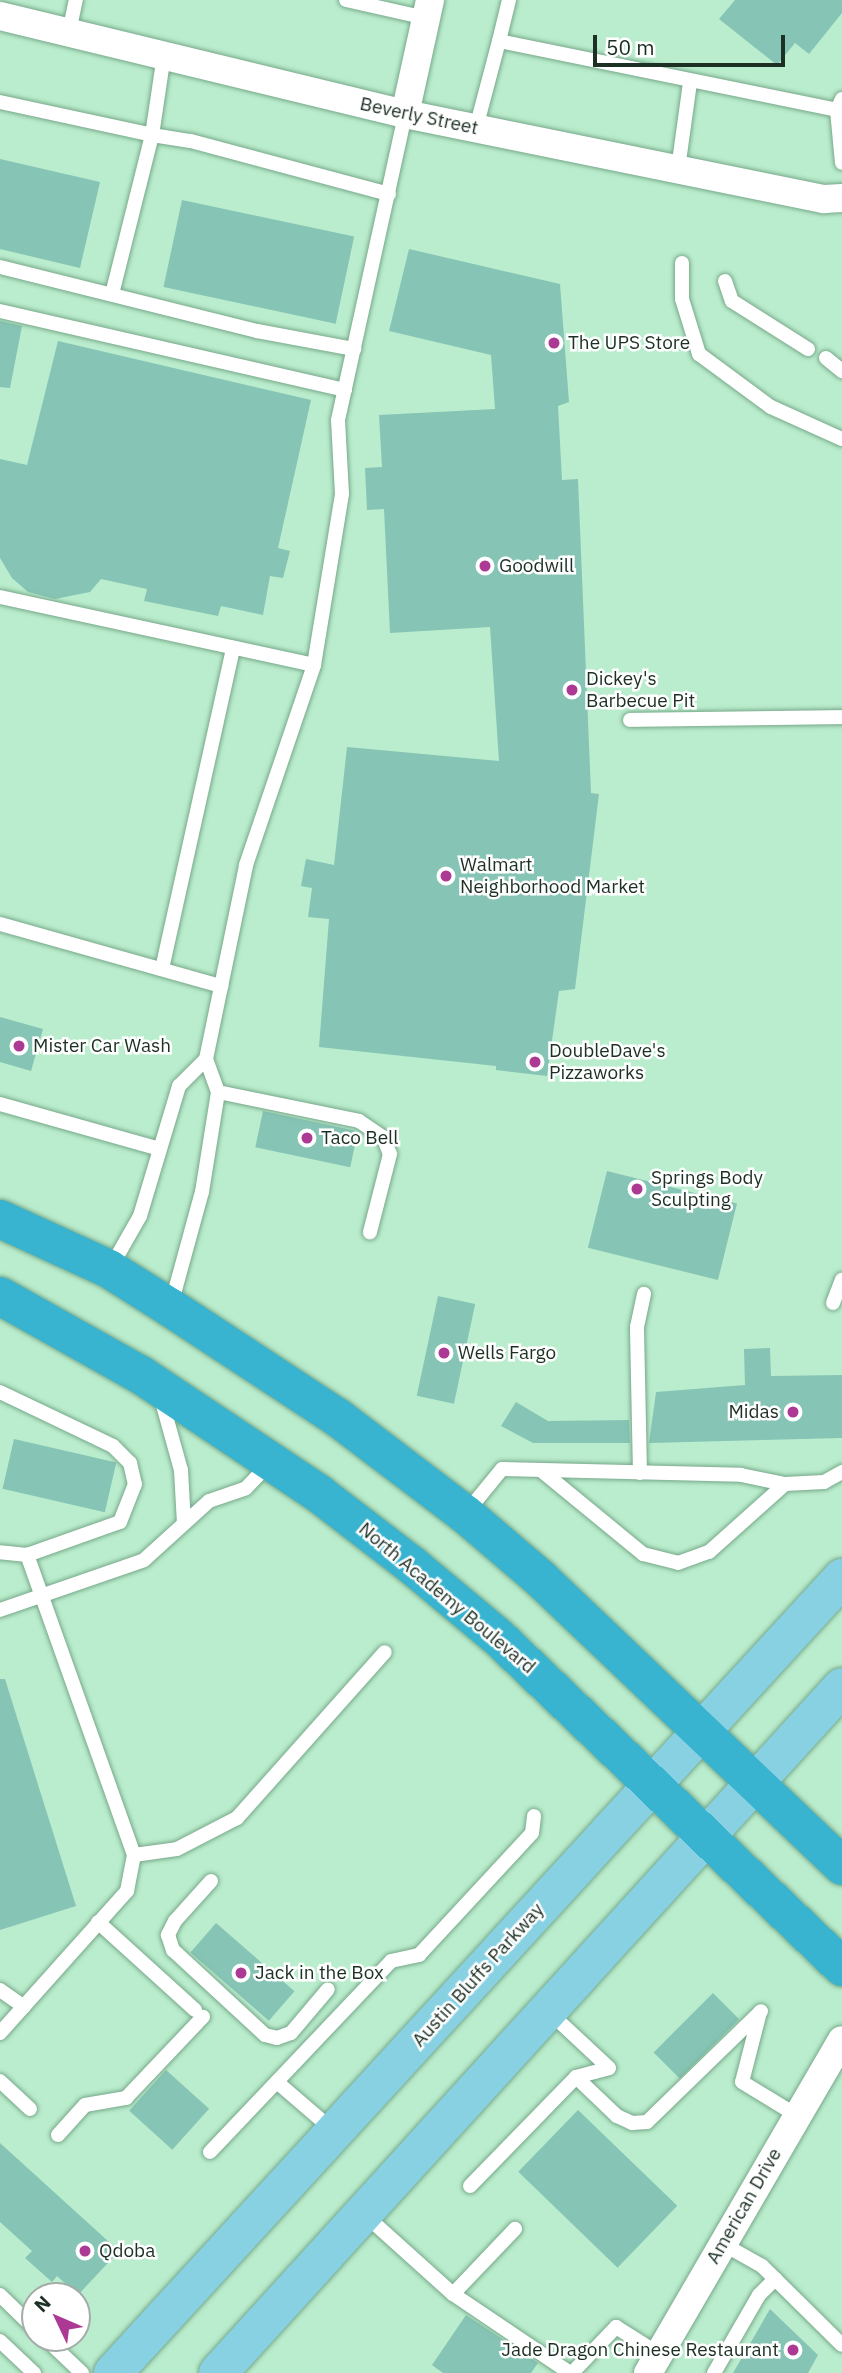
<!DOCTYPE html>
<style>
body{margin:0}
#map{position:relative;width:842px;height:2373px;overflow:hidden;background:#baedcd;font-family:"IBM Plex Sans",sans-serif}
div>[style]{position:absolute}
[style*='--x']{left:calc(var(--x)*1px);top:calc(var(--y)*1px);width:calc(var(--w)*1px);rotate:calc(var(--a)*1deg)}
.building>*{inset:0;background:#86c4b5;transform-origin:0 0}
.roads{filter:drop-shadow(0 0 2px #77a88a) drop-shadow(0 0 2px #77a88a)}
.lane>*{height:14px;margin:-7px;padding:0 7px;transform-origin:7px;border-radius:7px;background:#fff}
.street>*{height:28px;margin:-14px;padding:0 14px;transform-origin:14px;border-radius:14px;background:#fff}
.primary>*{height:38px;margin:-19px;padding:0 19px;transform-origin:19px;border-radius:19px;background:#88d1e3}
.highway>*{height:38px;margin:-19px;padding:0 19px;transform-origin:19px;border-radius:19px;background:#38b3d0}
.dots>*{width:19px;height:19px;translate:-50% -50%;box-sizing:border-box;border:4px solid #fff;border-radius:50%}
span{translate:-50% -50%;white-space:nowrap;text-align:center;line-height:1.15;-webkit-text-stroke:5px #fff;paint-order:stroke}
.street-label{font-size:19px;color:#1c3024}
.poi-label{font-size:19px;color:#1c3024}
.left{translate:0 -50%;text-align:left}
.right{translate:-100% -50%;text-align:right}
.north{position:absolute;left:21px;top:2282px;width:70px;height:70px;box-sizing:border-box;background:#fff;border:2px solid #a4aca7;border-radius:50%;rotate:314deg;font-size:19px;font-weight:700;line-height:28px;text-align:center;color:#1c3024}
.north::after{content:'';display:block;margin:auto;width:24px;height:32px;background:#ac3a94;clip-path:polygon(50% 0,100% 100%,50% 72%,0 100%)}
.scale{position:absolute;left:593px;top:35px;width:192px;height:32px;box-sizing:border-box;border:4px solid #1c3024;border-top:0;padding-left:9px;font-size:21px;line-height:24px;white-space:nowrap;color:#1c3024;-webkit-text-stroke:5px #fff;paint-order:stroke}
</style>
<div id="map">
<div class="building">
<div style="clip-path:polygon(735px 0,842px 0,842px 13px,809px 54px,795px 43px,777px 65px,719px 19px)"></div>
<div style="clip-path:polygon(0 159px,100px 182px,80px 268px,0 249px)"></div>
<div style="left:182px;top:200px;width:176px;height:89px;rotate:12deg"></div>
<div style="clip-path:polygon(409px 249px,560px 284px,569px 402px,558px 406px,562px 480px,578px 479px,591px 793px,599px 794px,575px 989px,559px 991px,547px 1076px,496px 1070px,496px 1066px,319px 1047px,329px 919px,308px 917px,312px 888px,301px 886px,306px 859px,334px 865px,347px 747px,499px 761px,490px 627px,390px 633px,384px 509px,367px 510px,365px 468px,382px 467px,379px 415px,495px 409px,491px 355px,389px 331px)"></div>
<div style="clip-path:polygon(0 321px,22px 326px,10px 388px,0 387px)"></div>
<div style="clip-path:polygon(58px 341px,311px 400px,278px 548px,290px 551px,283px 578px,270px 576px,263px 615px,221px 606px,218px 616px,144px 601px,147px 589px,101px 579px,90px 592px,55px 599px,28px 592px,12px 578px,0 558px,0 459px,27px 465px)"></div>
<div style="clip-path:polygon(0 1017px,43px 1029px,31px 1071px,0 1062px)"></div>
<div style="left:263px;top:1111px;width:97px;height:37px;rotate:12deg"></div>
<div style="left:607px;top:1171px;width:134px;height:79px;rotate:14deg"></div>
<div style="left:438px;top:1296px;width:38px;height:102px;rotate:12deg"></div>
<div style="clip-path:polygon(770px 1348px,771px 1376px,842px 1375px,842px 1438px,649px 1443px,656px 1392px,745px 1385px,744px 1349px)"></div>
<div style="clip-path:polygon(516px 1402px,548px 1421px,629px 1420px,630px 1443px,533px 1443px,501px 1426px)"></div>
<div style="left:14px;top:1439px;width:105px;height:51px;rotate:13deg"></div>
<div style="clip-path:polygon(0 1679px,5px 1679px,76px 1906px,0 1930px)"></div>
<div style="left:216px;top:1923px;width:104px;height:39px;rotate:41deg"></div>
<div style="left:713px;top:1993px;width:37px;height:84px;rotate:45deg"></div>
<div style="left:166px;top:2070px;width:58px;height:55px;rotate:42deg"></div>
<div style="left:578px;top:2110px;width:138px;height:86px;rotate:44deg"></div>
<div style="clip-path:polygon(0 2143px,119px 2251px,78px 2295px,57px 2276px,52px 2282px,25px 2258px,32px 2251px,0 2222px)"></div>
<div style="clip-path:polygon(770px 2309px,818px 2355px,808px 2373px,733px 2373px)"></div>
<div style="clip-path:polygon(466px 2315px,538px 2363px,531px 2373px,443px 2373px,432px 2365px)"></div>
</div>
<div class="roads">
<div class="lane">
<div style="--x:346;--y:0;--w:82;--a:12.7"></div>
<div style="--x:509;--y:0;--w:42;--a:103.7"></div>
<div style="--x:499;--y:41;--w:345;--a:11.5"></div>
<div style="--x:837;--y:110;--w:12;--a:-66"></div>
<div style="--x:69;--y:32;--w:33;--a:-78"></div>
<div style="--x:164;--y:55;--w:81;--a:98.5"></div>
<div style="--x:152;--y:135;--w:39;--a:9"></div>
<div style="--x:191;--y:141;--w:205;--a:15"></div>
<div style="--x:0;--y:102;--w:156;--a:12.2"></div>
<div style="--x:152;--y:135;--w:164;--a:104.1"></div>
<div style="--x:842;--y:111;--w:5;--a:-169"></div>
<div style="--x:837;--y:110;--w:53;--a:84.6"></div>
<div style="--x:476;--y:128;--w:90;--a:-75.2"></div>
<div style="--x:678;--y:169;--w:88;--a:-82.1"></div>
<div style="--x:682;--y:263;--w:36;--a:90"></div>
<div style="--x:682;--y:299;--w:58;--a:72.8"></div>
<div style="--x:699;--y:354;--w:89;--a:36.4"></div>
<div style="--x:771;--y:407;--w:78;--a:24.3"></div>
<div style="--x:0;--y:267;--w:265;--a:14"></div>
<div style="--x:257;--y:331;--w:99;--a:10.5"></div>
<div style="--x:725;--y:281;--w:21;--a:71"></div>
<div style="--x:732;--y:301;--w:90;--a:32.3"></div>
<div style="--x:0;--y:311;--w:354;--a:12.9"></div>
<div style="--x:826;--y:358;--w:21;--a:39"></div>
<div style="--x:0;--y:597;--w:321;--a:12.2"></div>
<div style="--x:630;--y:720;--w:212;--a:-0.8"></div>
<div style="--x:0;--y:924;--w:230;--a:15.7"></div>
<div style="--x:162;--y:969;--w:329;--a:-77.5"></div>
<div style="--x:218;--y:1092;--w:144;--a:11.6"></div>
<div style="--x:359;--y:1121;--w:29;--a:34"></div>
<div style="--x:383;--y:1137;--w:18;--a:68"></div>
<div style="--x:390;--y:1154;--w:81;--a:104.4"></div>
<div style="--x:0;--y:1104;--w:166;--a:15.7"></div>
<div style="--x:111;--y:1267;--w:59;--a:-60.4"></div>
<div style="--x:140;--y:1216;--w:136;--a:-73.3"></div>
<div style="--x:179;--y:1086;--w:38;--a:-45"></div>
<div style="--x:833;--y:1303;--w:25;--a:-69"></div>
<div style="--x:171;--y:1305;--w:117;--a:-74.7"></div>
<div style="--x:202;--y:1192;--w:101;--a:-80.9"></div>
<div style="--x:218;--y:1092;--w:35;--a:-110"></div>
<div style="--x:206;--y:1059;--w:198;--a:-78.3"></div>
<div style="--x:246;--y:865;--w:211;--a:-71.2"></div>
<div style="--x:314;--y:665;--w:173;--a:-80.7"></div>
<div style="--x:342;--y:494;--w:74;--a:-93.1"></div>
<div style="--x:338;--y:420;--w:313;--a:-77.6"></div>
<div style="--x:0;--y:1392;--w:125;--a:25.5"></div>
<div style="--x:113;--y:1446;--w:24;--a:45"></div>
<div style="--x:130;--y:1463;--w:22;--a:77"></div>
<div style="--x:135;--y:1484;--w:41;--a:111.5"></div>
<div style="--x:120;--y:1522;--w:99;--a:160.5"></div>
<div style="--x:27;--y:1555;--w:27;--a:-174"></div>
<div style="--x:161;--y:1398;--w:75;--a:74.5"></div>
<div style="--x:181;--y:1470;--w:53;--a:86.8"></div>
<div style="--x:542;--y:1471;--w:131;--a:39.4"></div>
<div style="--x:643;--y:1554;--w:36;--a:14"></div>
<div style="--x:678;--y:1563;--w:33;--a:-20"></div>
<div style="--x:709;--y:1552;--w:102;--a:-41.8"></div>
<div style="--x:640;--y:1473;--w:146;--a:-91.2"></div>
<div style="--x:637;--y:1327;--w:34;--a:-78"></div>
<div style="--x:466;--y:1513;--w:57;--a:-50.7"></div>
<div style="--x:502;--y:1469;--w:239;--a:1.4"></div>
<div style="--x:741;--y:1475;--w:45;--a:11.6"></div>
<div style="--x:785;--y:1484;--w:39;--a:-3"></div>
<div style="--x:824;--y:1482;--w:21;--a:-29"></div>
<div style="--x:0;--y:1610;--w:152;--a:-19.1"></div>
<div style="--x:144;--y:1560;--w:88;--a:-42.2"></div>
<div style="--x:209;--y:1501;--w:39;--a:-19"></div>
<div style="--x:246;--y:1488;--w:33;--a:-46"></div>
<div style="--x:134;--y:1855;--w:43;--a:-7.9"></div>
<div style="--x:177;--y:1849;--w:68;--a:-27.3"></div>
<div style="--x:237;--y:1818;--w:222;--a:-48.3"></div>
<div style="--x:211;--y:1881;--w:54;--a:132"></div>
<div style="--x:175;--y:1921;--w:16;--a:117"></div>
<div style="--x:168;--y:1935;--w:16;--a:72"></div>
<div style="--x:173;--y:1950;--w:125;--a:42.7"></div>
<div style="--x:265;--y:2035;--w:12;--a:14"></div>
<div style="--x:277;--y:2038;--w:15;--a:-20"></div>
<div style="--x:291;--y:2033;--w:57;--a:-49.9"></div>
<div style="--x:98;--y:1922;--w:131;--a:42.2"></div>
<div style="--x:0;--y:1990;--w:29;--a:35"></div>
<div style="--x:549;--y:2012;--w:82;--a:43"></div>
<div style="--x:760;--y:2012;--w:72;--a:104.4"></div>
<div style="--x:742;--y:2082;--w:63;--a:31.4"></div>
<div style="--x:0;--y:2033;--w:191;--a:-48.2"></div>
<div style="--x:127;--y:1891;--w:37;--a:-79"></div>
<div style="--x:134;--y:1855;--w:319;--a:-109.6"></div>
<div style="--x:576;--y:2077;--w:57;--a:43.6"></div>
<div style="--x:617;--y:2116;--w:17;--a:25"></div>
<div style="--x:632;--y:2123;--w:15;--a:-4"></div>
<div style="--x:647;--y:2122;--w:159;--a:-44.2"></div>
<div style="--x:0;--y:2081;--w:41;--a:43"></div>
<div style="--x:277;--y:2082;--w:75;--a:40.7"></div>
<div style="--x:58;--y:2135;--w:40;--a:-48"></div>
<div style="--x:85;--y:2105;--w:42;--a:-9.7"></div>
<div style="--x:126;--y:2098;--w:112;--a:-46.5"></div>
<div style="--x:210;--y:2152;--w:263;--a:-46.5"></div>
<div style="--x:391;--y:1961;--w:29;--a:-12"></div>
<div style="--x:419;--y:1955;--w:166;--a:-47.2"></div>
<div style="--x:532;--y:1833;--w:17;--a:-83"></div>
<div style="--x:470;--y:2186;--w:152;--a:-45.8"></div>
<div style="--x:576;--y:2077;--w:34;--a:-15"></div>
<div style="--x:364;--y:2214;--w:120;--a:42"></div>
<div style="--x:453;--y:2294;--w:90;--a:-46.4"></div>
<div style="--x:723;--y:2244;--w:45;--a:29.4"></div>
<div style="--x:762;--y:2266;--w:112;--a:44.6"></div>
<div style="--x:453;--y:2294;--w:141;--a:34"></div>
<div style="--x:0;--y:2295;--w:49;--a:44.2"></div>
<div style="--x:45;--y:2338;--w:51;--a:43.4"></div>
<div style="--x:0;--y:2341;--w:47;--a:43.3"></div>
<div style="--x:572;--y:2373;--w:64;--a:-46.3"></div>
<div style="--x:616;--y:2327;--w:51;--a:32.1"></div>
<div style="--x:714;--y:2373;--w:90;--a:-60"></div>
<div style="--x:759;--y:2295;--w:23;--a:-45"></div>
</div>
<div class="street">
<div style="--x:0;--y:16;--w:417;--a:13.6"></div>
<div style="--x:405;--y:114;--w:428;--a:11.5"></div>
<div style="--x:824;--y:199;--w:18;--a:-3"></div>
<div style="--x:405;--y:114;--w:117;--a:-77.6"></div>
<div style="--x:648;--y:2373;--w:385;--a:-59.8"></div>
</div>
<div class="primary">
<div style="--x:113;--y:2373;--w:1079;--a:-47.48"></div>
<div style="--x:218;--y:2373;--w:927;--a:-47.71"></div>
</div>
<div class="highway">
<div style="--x:0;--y:1219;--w:120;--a:24.6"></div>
<div style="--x:109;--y:1269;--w:73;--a:32.2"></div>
<div style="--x:171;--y:1308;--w:199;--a:33.3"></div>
<div style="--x:337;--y:1417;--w:161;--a:37.2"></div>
<div style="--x:465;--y:1514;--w:100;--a:40.5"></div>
<div style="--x:541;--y:1579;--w:416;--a:43.6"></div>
<div style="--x:0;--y:1296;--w:162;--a:29.3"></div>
<div style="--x:141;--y:1375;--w:213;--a:33.7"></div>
<div style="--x:318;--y:1493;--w:120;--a:37.5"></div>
<div style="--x:413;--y:1566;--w:111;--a:39.9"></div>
<div style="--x:498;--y:1637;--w:477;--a:43.8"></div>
</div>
</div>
<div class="dots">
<div style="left:554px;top:343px;background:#ac3a94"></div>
<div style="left:485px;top:566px;background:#ac3a94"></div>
<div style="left:572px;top:690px;background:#ac3a94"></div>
<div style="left:446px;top:876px;background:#ac3a94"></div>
<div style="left:19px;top:1046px;background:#ac3a94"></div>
<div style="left:535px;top:1062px;background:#ac3a94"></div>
<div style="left:307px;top:1138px;background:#ac3a94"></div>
<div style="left:637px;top:1189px;background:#ac3a94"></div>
<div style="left:444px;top:1353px;background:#ac3a94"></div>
<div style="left:793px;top:1412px;background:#ac3a94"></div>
<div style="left:241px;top:1973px;background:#ac3a94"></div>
<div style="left:85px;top:2251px;background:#ac3a94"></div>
<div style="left:793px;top:2350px;background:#ac3a94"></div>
</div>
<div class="street-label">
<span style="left:419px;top:116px;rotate:12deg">Beverly Street</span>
<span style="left:447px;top:1598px;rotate:40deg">North Academy Boulevard</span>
<span style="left:478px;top:1975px;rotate:-48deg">Austin Bluffs Parkway</span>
<span style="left:744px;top:2206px;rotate:-60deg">American Drive</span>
</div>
<div class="poi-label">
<span class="left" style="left:568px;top:343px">The UPS Store</span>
<span class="left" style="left:499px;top:566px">Goodwill</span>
<span class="left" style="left:586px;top:690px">Dickey's<br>Barbecue Pit</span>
<span class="left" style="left:460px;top:876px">Walmart<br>Neighborhood Market</span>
<span class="left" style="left:33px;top:1046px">Mister Car Wash</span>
<span class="left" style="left:549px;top:1062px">DoubleDave's<br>Pizzaworks</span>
<span class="left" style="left:321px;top:1138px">Taco Bell</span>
<span class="left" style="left:651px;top:1189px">Springs Body<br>Sculpting</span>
<span class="left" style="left:458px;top:1353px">Wells Fargo</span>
<span class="right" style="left:779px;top:1412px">Midas</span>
<span class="left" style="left:255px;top:1973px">Jack in the Box</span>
<span class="left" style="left:99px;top:2251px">Qdoba</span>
<span class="right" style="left:779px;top:2350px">Jade Dragon Chinese Restaurant</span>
</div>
<div class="north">N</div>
<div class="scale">50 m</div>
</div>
